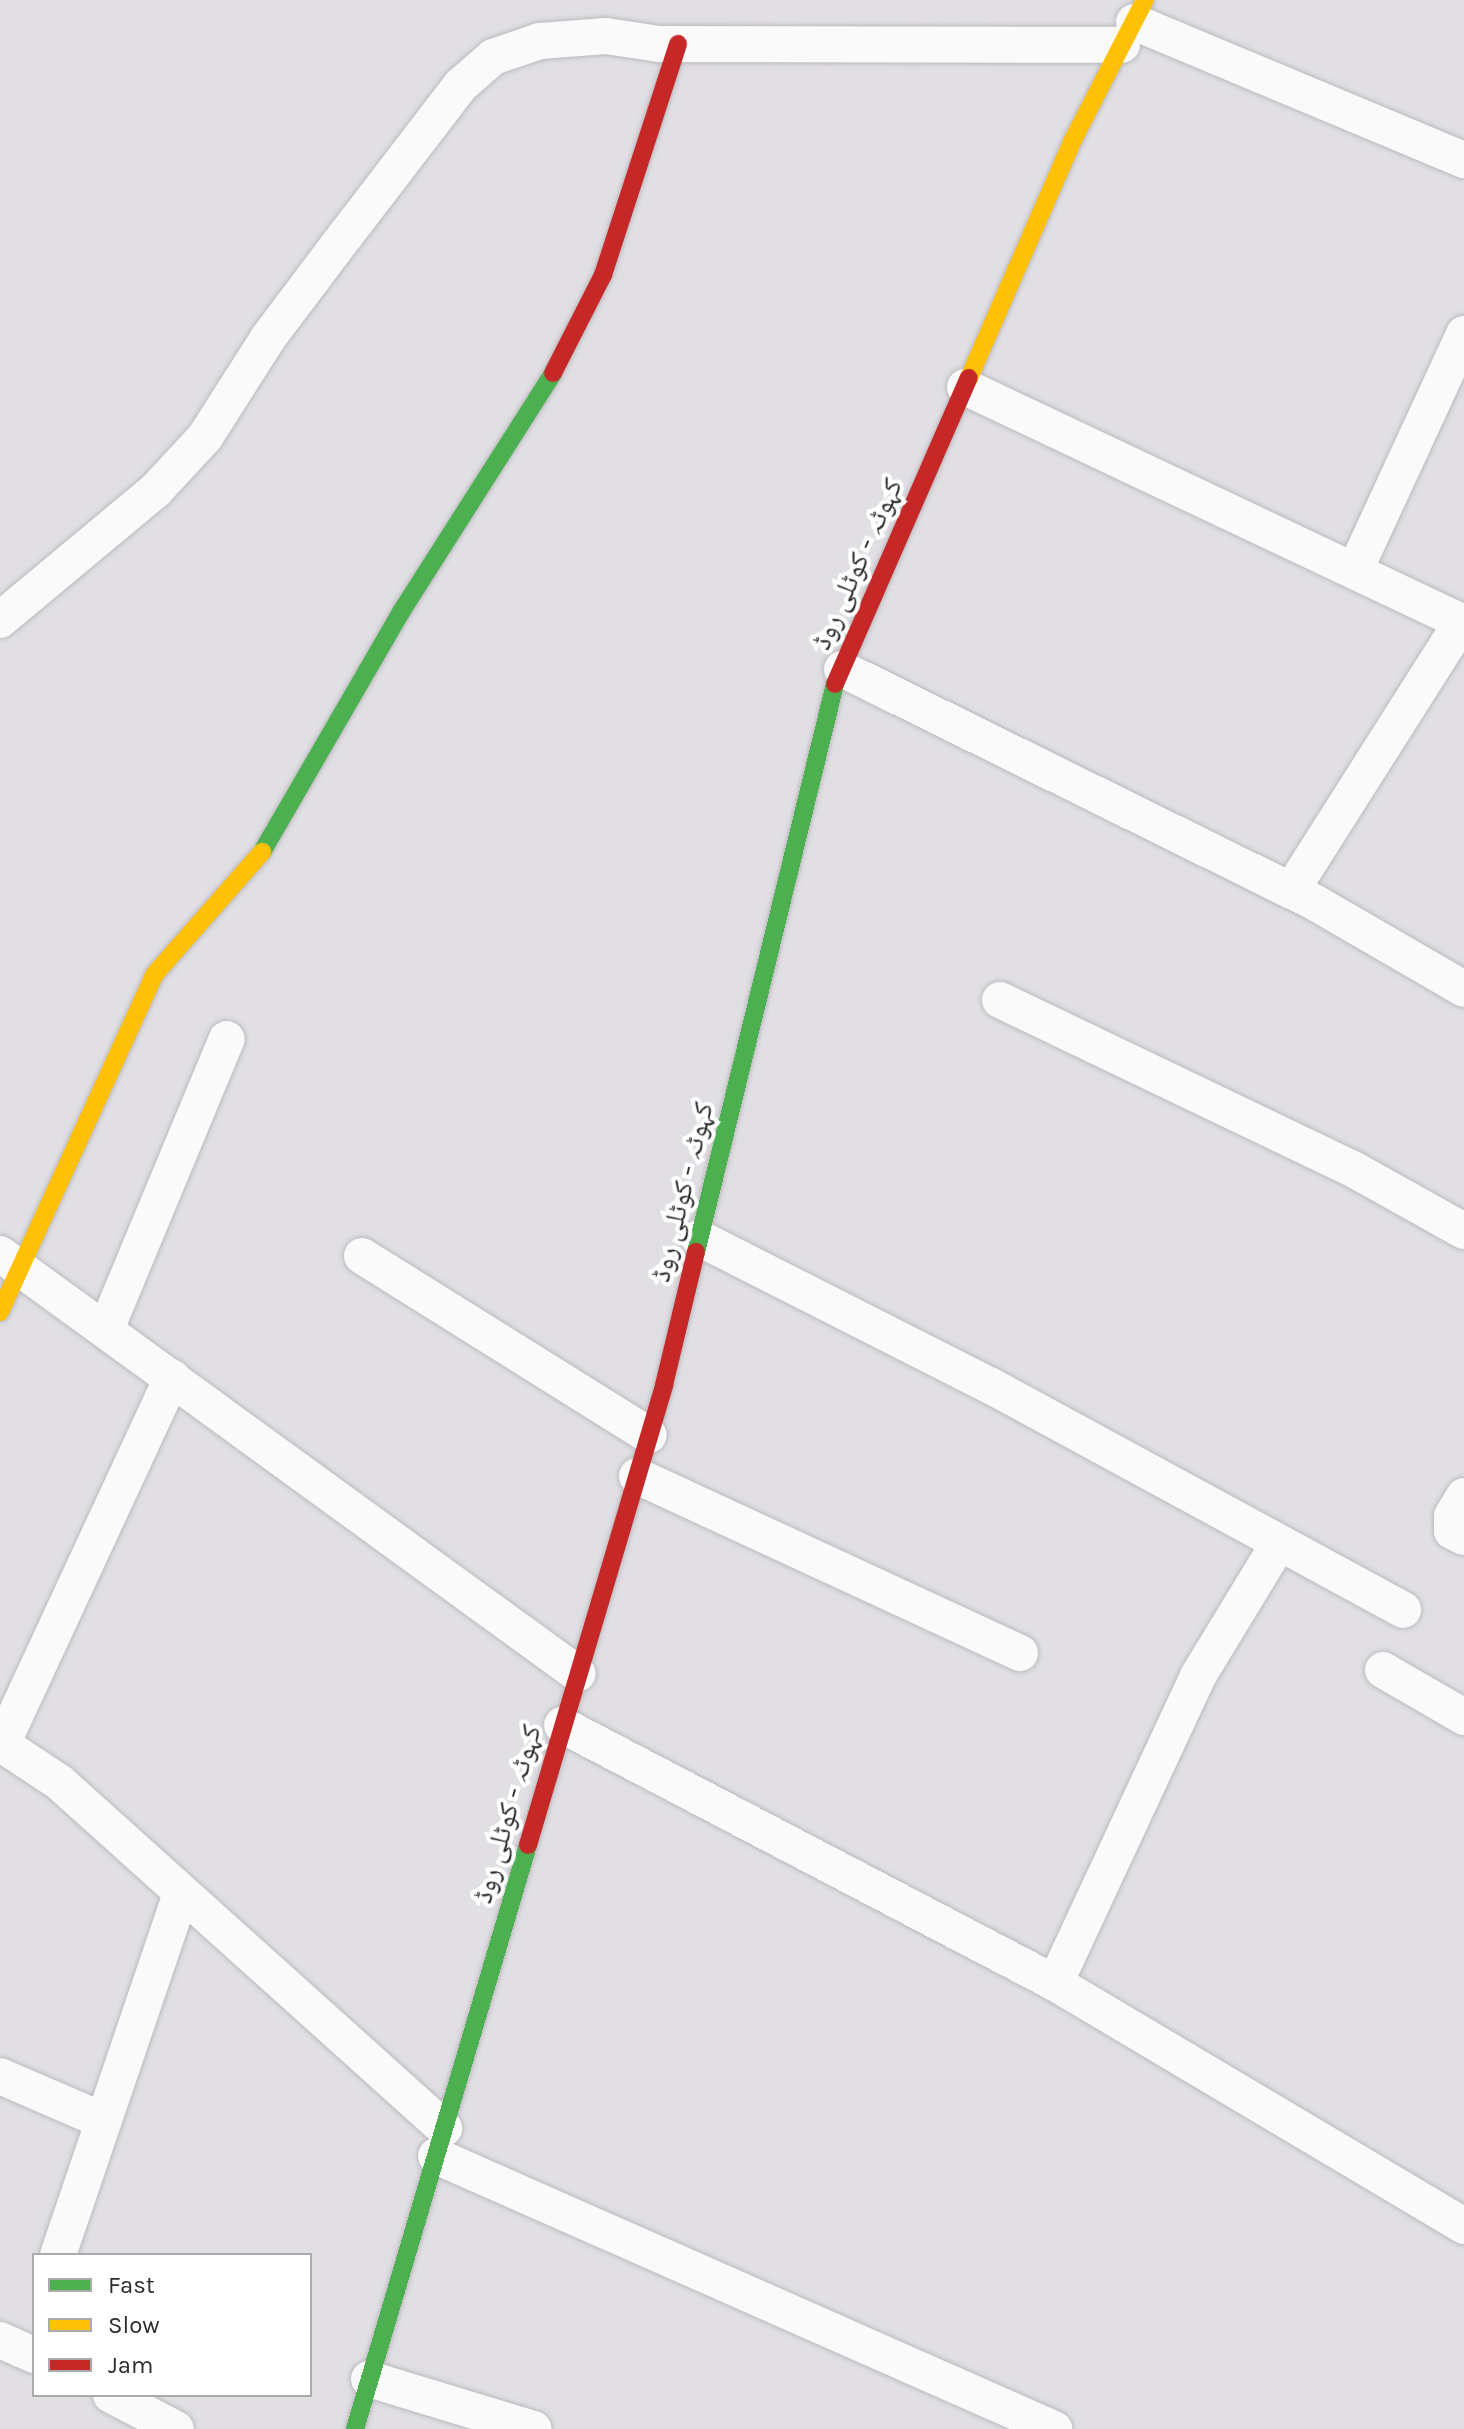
<!DOCTYPE html>
<meta charset="utf-8">
<style>
body{margin:0}
#map{position:relative;width:1464px;height:2429px;overflow:hidden;background:#e1dfe4;font-family:Karla,"Noto Naskh Arabic",sans-serif}
div>[style]{position:absolute}
[style*='--x']{left:calc(var(--x)*1px);top:calc(var(--y)*1px);width:calc(var(--w)*1px);rotate:calc(var(--a)*1deg)}
.roads{filter:drop-shadow(0 0 2px #bbbabe) drop-shadow(0 0 2px #bbbabe)}
.street>*{height:36px;margin:-18px;padding:0 18px;transform-origin:18px;border-radius:18px;background:#fafafb}
.fast>*{height:18px;margin:-9px;padding:0 9px;transform-origin:9px;border-radius:9px;background:#4caf50}
.slow>*{height:18px;margin:-9px;padding:0 9px;transform-origin:9px;border-radius:9px;background:#ffc107}
.jam>*{height:18px;margin:-9px;padding:0 9px;transform-origin:9px;border-radius:9px;background:#c62828}
span{translate:-50% -50%;white-space:nowrap;text-align:center;line-height:1.15;-webkit-text-stroke:8px #fff;paint-order:stroke}
.street-label{font-size:28px;color:#2e2c30}
.legend{position:absolute;left:32px;top:2253px;width:280px;height:144px;box-sizing:border-box;background:#fff;border:2px solid #ababac;margin:0;padding:10px 14px;list-style:none;font-size:24px;color:#2e2c30}
.legend li{display:flex;align-items:center;gap:16px;height:40px}
.legend b{width:40px;border:2px solid #ababac}
</style>
<div id="map">
<div class="roads">
<div class="street">
<div style="--x:1134;--y:22;--w:358;--a:22.7"></div>
<div style="--x:965;--y:387;--w:552;--a:25.31"></div>
<div style="--x:1355;--y:570;--w:260;--a:-65.2"></div>
<div style="--x:0;--y:620;--w:202;--a:-39.8"></div>
<div style="--x:155;--y:491;--w:74;--a:-47.2"></div>
<div style="--x:205;--y:437;--w:117;--a:-57.5"></div>
<div style="--x:268;--y:338;--w:128;--a:-53"></div>
<div style="--x:345;--y:236;--w:190;--a:-52.5"></div>
<div style="--x:461;--y:85;--w:43;--a:-41.2"></div>
<div style="--x:493;--y:57;--w:50;--a:-18.8"></div>
<div style="--x:540;--y:41;--w:66;--a:-4.3"></div>
<div style="--x:606;--y:36;--w:54;--a:8.6"></div>
<div style="--x:659;--y:44;--w:463;--a:0.1"></div>
<div style="--x:842;--y:669;--w:526;--a:26.27"></div>
<div style="--x:1314;--y:902;--w:173;--a:30.1"></div>
<div style="--x:1291;--y:891;--w:319;--a:-57.6"></div>
<div style="--x:1000;--y:1000;--w:391;--a:25.6"></div>
<div style="--x:1353;--y:1169;--w:127;--a:29.2"></div>
<div style="--x:699;--y:1238;--w:327;--a:26.9"></div>
<div style="--x:991;--y:1386;--w:469;--a:28.5"></div>
<div style="--x:0;--y:1254;--w:714;--a:36"></div>
<div style="--x:362;--y:1256;--w:338;--a:32"></div>
<div style="--x:106;--y:1329;--w:314;--a:-67.4"></div>
<div style="--x:637;--y:1476;--w:422;--a:24.8"></div>
<div style="--x:1464;--y:1496;--w:23;--a:121"></div>
<div style="--x:1452;--y:1516;--w:15;--a:90"></div>
<div style="--x:1452;--y:1531;--w:13;--a:27"></div>
<div style="--x:1383;--y:1670;--w:94;--a:30.1"></div>
<div style="--x:562;--y:1725;--w:556;--a:27.62"></div>
<div style="--x:1055;--y:1983;--w:476;--a:30.7"></div>
<div style="--x:0;--y:1743;--w:71;--a:33.5"></div>
<div style="--x:59;--y:1782;--w:518;--a:41.95"></div>
<div style="--x:2;--y:1744;--w:404;--a:-65.1"></div>
<div style="--x:1055;--y:1983;--w:339;--a:-65"></div>
<div style="--x:1198;--y:1676;--w:156;--a:-58.7"></div>
<div style="--x:0;--y:2076;--w:113;--a:23.4"></div>
<div style="--x:436;--y:2156;--w:676;--a:23.83"></div>
<div style="--x:58;--y:2255;--w:382;--a:-71.2"></div>
<div style="--x:0;--y:2340;--w:37;--a:24"></div>
<div style="--x:369;--y:2379;--w:172;--a:16.9"></div>
<div style="--x:111;--y:2395;--w:73;--a:27.6"></div>
</div>
<div class="fast">
<div style="--x:262;--y:852;--w:277;--a:-59.9"></div>
<div style="--x:401;--y:612;--w:283;--a:-57.5"></div>
<div style="--x:696;--y:1252;--w:585;--a:-76.25"></div>
<div style="--x:355;--y:2429;--w:609;--a:-73.5"></div>
</div>
<div class="slow">
<div style="--x:969;--y:378;--w:262;--a:-66.4"></div>
<div style="--x:1074;--y:138;--w:155;--a:-62.8"></div>
<div style="--x:0;--y:1312;--w:371;--a:-65.4"></div>
<div style="--x:154;--y:975;--w:164;--a:-48.7"></div>
</div>
<div class="jam">
<div style="--x:553;--y:373;--w:110;--a:-63"></div>
<div style="--x:603;--y:275;--w:243;--a:-72"></div>
<div style="--x:835;--y:684;--w:334;--a:-66.4"></div>
<div style="--x:528;--y:1845;--w:480;--a:-73.5"></div>
<div style="--x:664;--y:1385;--w:137;--a:-76.5"></div>
</div>
</div>
<div class="street-label">
<span style="left:857px;top:564px;rotate:-66deg">کہوٹہ - کوٹلی روڈ</span>
<span style="left:682px;top:1192px;rotate:-76deg">کہوٹہ - کوٹلی روڈ</span>
<span style="left:507px;top:1814px;rotate:-74deg">کہوٹہ - کوٹلی روڈ</span>
</div>
<ul class="legend">
<li><b style="height:10px;background:#4caf50"></b>Fast</li>
<li><b style="height:10px;background:#ffc107"></b>Slow</li>
<li><b style="height:10px;background:#c62828"></b>Jam</li>
</ul>
</div>
